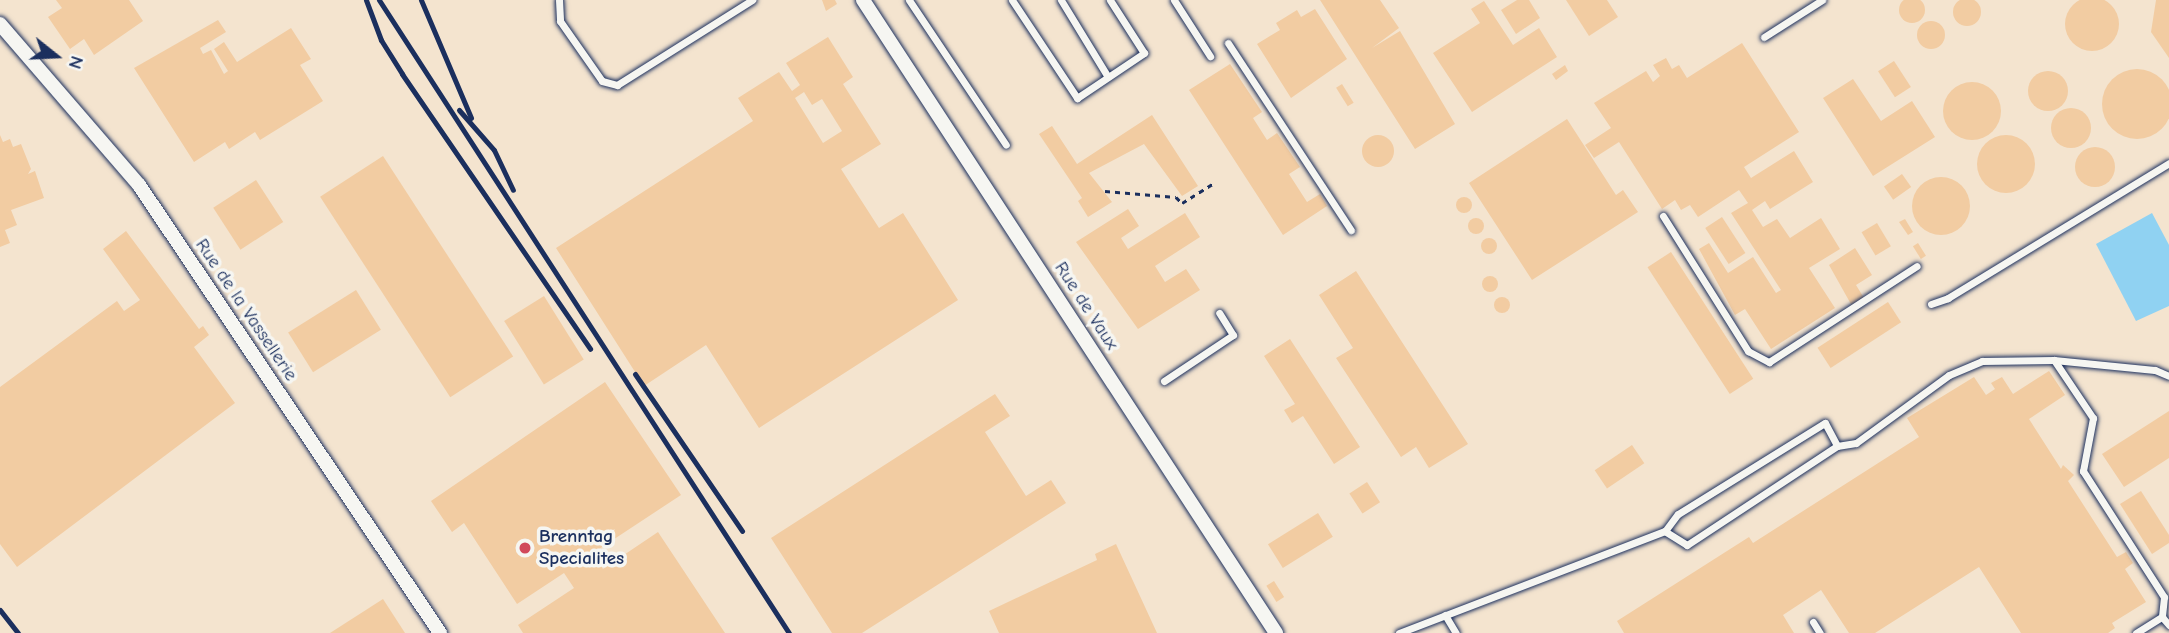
<!DOCTYPE html>
<style>
body{margin:0}
#map{position:relative;width:2169px;height:633px;overflow:hidden;background:#f5eee2;font-family:"Comic Neue",sans-serif}
div>[style]{position:absolute}
[style*='--x']{left:calc(var(--x)*1px);top:calc(var(--y)*1px);width:calc(var(--w)*1px);rotate:calc(var(--a)*1deg)}
.built>*{inset:0;background:#f4e4cf;transform-origin:0 0}
.water>*{inset:0;background:#90d2f2}
.building>*{inset:0;background:#f2cca2;transform-origin:0 0}
.round{border-radius:50%}
.path>*{height:2.5px;margin-top:-1.25px;transform-origin:0;background:repeating-linear-gradient(90deg,#1b2f5e 0 5px,transparent 0 10px)}
.roads{filter:drop-shadow(0 0 2px #1b2f5e) drop-shadow(0 0 2px #1b2f5e)}
.service>*{height:7px;margin:-3.5px;padding:0 3.5px;transform-origin:3.5px;border-radius:3.5px;background:#f6f6f2}
.minor>*{height:14px;margin:-7px;padding:0 7px;transform-origin:7px;border-radius:7px;background:#f6f6f2}
.rail>*{height:5px;margin:-2.5px;padding:0 2.5px;transform-origin:2.5px;border-radius:2.5px;background:#1b2f5e}
.dots>*{width:19px;height:19px;translate:-50% -50%;box-sizing:border-box;border:4px solid #f6f6f2;border-radius:50%}
span{translate:-50% -50%;white-space:nowrap;text-align:center;line-height:1.15;-webkit-text-stroke:7px #f6f6f2;paint-order:stroke}
.street-label{font-size:19px;color:#1b2f5e}
.poi-label{font-size:19px;color:#1b2f5e;font-weight:700}
.left{translate:0 -50%;text-align:left}
.north{position:absolute;left:21px;top:21px;width:70px;height:70px;-webkit-text-stroke:5px #f6f6f2;paint-order:stroke;rotate:108deg;font-size:19px;font-weight:700;line-height:28px;text-align:center;color:#1b2f5e}
.north::after{content:'';display:block;margin:auto;width:24px;height:32px;background:#1b2f5e;clip-path:polygon(50% 0,100% 100%,50% 72%,0 100%)}
</style>
<div id="map">
<div class="built">
<div style="left:0;top:0;width:2169px;height:633px"></div>
</div>
<div class="water">
<div style="clip-path:polygon(2152px 213px,2169px 245px,2169px 306px,2136px 321px,2096px 244px)"></div>
</div>
<div class="building">
<div class="round" style="left:1899px;top:-3px;width:26px;height:26px"></div>
<div class="round" style="left:2065px;top:-3px;width:54px;height:54px"></div>
<div class="round" style="left:1953px;top:-2px;width:28px;height:28px"></div>
<div style="clip-path:polygon(56px 0,129px 0,143px 21px,94px 55px,84px 39px,70px 49px,48px 17px,62px 8px)"></div>
<div style="clip-path:polygon(822px 0,835px 0,837px 4px,826px 11px)"></div>
<div style="clip-path:polygon(1320px 0,1380px 0,1399px 28px,1372px 48px,1400px 31px,1455px 124px,1415px 149px)"></div>
<div style="clip-path:polygon(1517px 0,1529px 0,1540px 18px,1516px 34px,1501px 10px)"></div>
<div style="clip-path:polygon(1566px 0,1607px 0,1618px 17px,1589px 36px)"></div>
<div style="clip-path:polygon(2156px 0,2169px 0,2169px 58px,2151px 32px)"></div>
<div style="clip-path:polygon(1484px 1px,1513px 45px,1539px 28px,1557px 57px,1472px 112px,1433px 53px,1480px 23px,1471px 9px)"></div>
<div style="clip-path:polygon(1315px 9px,1347px 59px,1291px 98px,1257px 44px,1280px 30px,1276px 23px,1297px 10px,1301px 17px)"></div>
<div style="clip-path:polygon(218px 20px,226px 32px,200px 48px,203px 54px,211px 50px,224px 74px,228px 71px,214px 49px,224px 42px,237px 62px,291px 28px,311px 59px,300px 65px,323px 101px,260px 140px,255px 132px,229px 149px,225px 142px,194px 162px,134px 68px)"></div>
<div class="round" style="left:1917px;top:21px;width:28px;height:28px"></div>
<div style="clip-path:polygon(evenodd,828px 37px,853px 77px,843px 84px,881px 144px,841px 169px,879px 228px,903px 213px,958px 300px,759px 428px,706px 345px,644px 386px,556px 248px,753px 121px,738px 98px,779px 72px,792px 91px,800px 85px,786px 63px,828px 37px,804px 92px,812px 105px,822px 99px,842px 131px,823px 143px,795px 98px,804px 92px)"></div>
<div style="clip-path:polygon(1742px 43px,1799px 132px,1744px 167px,1751px 178px,1794px 151px,1813px 182px,1770px 209px,1765px 201px,1752px 210px,1763px 227px,1777px 219px,1790px 238px,1821px 218px,1840px 249px,1809px 268px,1835px 308px,1771px 349px,1745px 309px,1735px 315px,1699px 249px,1709px 243px,1728px 273px,1753px 257px,1776px 293px,1781px 290px,1731px 213px,1748px 203px,1739px 190px,1698px 217px,1690px 205px,1681px 210px,1675px 200px,1662px 209px,1619px 142px,1594px 158px,1585px 145px,1611px 128px,1594px 103px,1646px 71px,1653px 82px,1660px 76px,1653px 65px,1666px 58px,1672px 69px,1679px 65px,1687px 78px)"></div>
<div style="left:1894px;top:61px;width:31px;height:19px;rotate:57deg"></div>
<div style="clip-path:polygon(1230px 64px,1262px 112px,1253px 118px,1267px 140px,1277px 133px,1300px 167px,1289px 174px,1307px 202px,1320px 194px,1327px 206px,1283px 235px,1189px 90px)"></div>
<div style="clip-path:polygon(1565px 65px,1568px 71px,1556px 80px,1552px 74px)"></div>
<div class="round" style="left:2102px;top:69px;width:70px;height:70px"></div>
<div class="round" style="left:2028px;top:71px;width:40px;height:40px"></div>
<div style="clip-path:polygon(1853px 79px,1881px 121px,1912px 101px,1935px 137px,1873px 176px,1823px 98px)"></div>
<div class="round" style="left:1943px;top:82px;width:58px;height:58px"></div>
<div style="left:1342px;top:84px;width:22px;height:7px;rotate:58deg"></div>
<div class="round" style="left:2051px;top:108px;width:40px;height:40px"></div>
<div style="clip-path:polygon(1152px 115px,1198px 186px,1182px 196px,1144px 144px,1089px 173px,1112px 202px,1088px 217px,1078px 201px,1082px 198px,1039px 134px,1052px 126px,1077px 164px)"></div>
<div style="clip-path:polygon(1567px 119px,1616px 195px,1623px 190px,1638px 212px,1532px 280px,1469px 183px)"></div>
<div class="round" style="left:1362px;top:135px;width:32px;height:32px"></div>
<div style="clip-path:polygon(0 135px,3px 142px,10px 139px,13px 147px,21px 144px,31px 169px,28px 174px,35px 171px,44px 198px,11px 210px,17px 225px,5px 230px,10px 243px,0 247px)"></div>
<div class="round" style="left:1977px;top:135px;width:58px;height:58px"></div>
<div class="round" style="left:2075px;top:147px;width:40px;height:40px"></div>
<div style="left:383px;top:156px;width:239px;height:75px;rotate:57deg"></div>
<div style="left:1902px;top:174px;width:16px;height:22px;rotate:55deg"></div>
<div class="round" style="left:1912px;top:177px;width:58px;height:58px"></div>
<div style="left:256px;top:180px;width:50px;height:51px;rotate:57deg"></div>
<div class="round" style="left:1456px;top:197px;width:16px;height:16px"></div>
<div style="clip-path:polygon(1128px 209px,1139px 226px,1121px 238px,1128px 249px,1185px 213px,1200px 237px,1155px 266px,1165px 282px,1186px 269px,1200px 290px,1138px 329px,1076px 242px)"></div>
<div style="left:1722px;top:217px;width:43px;height:20px;rotate:57deg"></div>
<div class="round" style="left:1468px;top:218px;width:16px;height:16px"></div>
<div style="clip-path:polygon(1905px 219px,1913px 232px,1908px 235px,1899px 222px)"></div>
<div style="left:1877px;top:223px;width:27px;height:18px;rotate:59deg"></div>
<div style="clip-path:polygon(126px 231px,199px 329px,203px 326px,209px 335px,194px 347px,235px 403px,17px 567px,0 544px,0 387px,117px 301px,124px 311px,140px 300px,103px 249px)"></div>
<div class="round" style="left:1481px;top:238px;width:16px;height:16px"></div>
<div style="left:1918px;top:243px;width:15px;height:6px;rotate:58deg"></div>
<div style="clip-path:polygon(1855px 248px,1872px 275px,1856px 285px,1864px 298px,1852px 306px,1829px 265px)"></div>
<div style="left:1671px;top:252px;width:151px;height:28px;rotate:57deg"></div>
<div style="clip-path:polygon(1356px 271px,1468px 444px,1429px 468px,1416px 447px,1401px 457px,1336px 358px,1353px 348px,1319px 295px)"></div>
<div class="round" style="left:1482px;top:276px;width:16px;height:16px"></div>
<div style="left:356px;top:290px;width:47px;height:80px;rotate:58deg"></div>
<div style="left:544px;top:296px;width:75px;height:47px;rotate:58deg"></div>
<div class="round" style="left:1494px;top:297px;width:16px;height:16px"></div>
<div style="left:1888px;top:302px;width:24px;height:84px;rotate:57deg"></div>
<div style="clip-path:polygon(1290px 339px,1360px 447px,1334px 464px,1303px 416px,1292px 423px,1284px 410px,1295px 404px,1264px 356px)"></div>
<div style="clip-path:polygon(2049px 371px,2065px 395px,2029px 419px,2061px 469px,2063px 465px,2074px 475px,2068px 481px,2117px 557px,2126px 552px,2133px 563px,2125px 569px,2146px 602px,2112px 623px,2115px 628px,2108px 633px,2021px 633px,1979px 567px,1875px 633px,1849px 633px,1821px 590px,1783px 615px,1794px 633px,1624px 633px,1617px 621px,1749px 537px,1753px 543px,1919px 437px,1907px 418px,1974px 377px,1986px 395px,1995px 389px,1991px 383px,2002px 377px,2013px 394px)"></div>
<div style="clip-path:polygon(605px 382px,681px 495px,593px 553px,603px 569px,658px 532px,725px 633px,523px 633px,518px 625px,574px 588px,564px 573px,517px 604px,464px 523px,452px 532px,431px 501px)"></div>
<div style="clip-path:polygon(995px 394px,1010px 416px,985px 432px,1026px 496px,1051px 480px,1066px 503px,862px 633px,832px 633px,771px 538px)"></div>
<div style="clip-path:polygon(2169px 411px,2169px 458px,2124px 487px,2102px 454px)"></div>
<div style="left:1632px;top:445px;width:22px;height:45px;rotate:56deg"></div>
<div style="left:1367px;top:482px;width:24px;height:21px;rotate:57deg"></div>
<div style="clip-path:polygon(2141px 491px,2169px 535px,2169px 543px,2152px 554px,2120px 504px)"></div>
<div style="left:1318px;top:513px;width:28px;height:59px;rotate:58deg"></div>
<div style="clip-path:polygon(1116px 544px,1157px 633px,999px 633px,989px 611px,1097px 560px,1095px 554px)"></div>
<div style="left:1274px;top:581px;width:19px;height:9px;rotate:58deg"></div>
<div style="clip-path:polygon(383px 599px,405px 633px,330px 633px)"></div>
</div>
<div class="path">
<div style="--x:1105;--y:191;--w:71;--a:4.8"></div>
<div style="--x:1176;--y:197;--w:8;--a:45"></div>
<div style="--x:1182;--y:203;--w:36;--a:-32"></div>
</div>
<div class="roads">
<div class="service">
<div style="--x:559;--y:0;--w:21;--a:87"></div>
<div style="--x:560;--y:21;--w:73;--a:55"></div>
<div style="--x:602;--y:81;--w:16;--a:15"></div>
<div style="--x:617;--y:85;--w:160;--a:-32.2"></div>
<div style="--x:909;--y:0;--w:174;--a:56.2"></div>
<div style="--x:1012;--y:0;--w:118;--a:56.4"></div>
<div style="--x:1077;--y:98;--w:81;--a:-33.9"></div>
<div style="--x:1144;--y:53;--w:63;--a:-122.7"></div>
<div style="--x:1061;--y:0;--w:90;--a:58.6"></div>
<div style="--x:1174;--y:0;--w:67;--a:57.3"></div>
<div style="--x:1764;--y:37;--w:69;--a:-32.5"></div>
<div style="--x:1228;--y:43;--w:224;--a:56.7"></div>
<div style="--x:1663;--y:216;--w:160;--a:57.8"></div>
<div style="--x:1748;--y:351;--w:24;--a:28"></div>
<div style="--x:1769;--y:362;--w:176;--a:-33"></div>
<div style="--x:1931;--y:304;--w:18;--a:-19"></div>
<div style="--x:1948;--y:298;--w:259;--a:-31.4"></div>
<div style="--x:2054;--y:360;--w:101;--a:5.7"></div>
<div style="--x:2155;--y:370;--w:15;--a:23"></div>
<div style="--x:1164;--y:381;--w:83;--a:-33.7"></div>
<div style="--x:1233;--y:335;--w:26;--a:-122"></div>
<div style="--x:1837;--y:446;--w:19;--a:-9"></div>
<div style="--x:1856;--y:443;--w:115;--a:-36.2"></div>
<div style="--x:1949;--y:375;--w:36;--a:-23"></div>
<div style="--x:1982;--y:361;--w:72;--a:-0.8"></div>
<div style="--x:2054;--y:360;--w:70;--a:56.1"></div>
<div style="--x:2093;--y:418;--w:54;--a:100.7"></div>
<div style="--x:2083;--y:471;--w:150;--a:57.3"></div>
<div style="--x:2164;--y:597;--w:20;--a:96"></div>
<div style="--x:1445;--y:615;--w:21;--a:59"></div>
<div style="--x:1813;--y:622;--w:13;--a:58"></div>
<div style="--x:1399;--y:633;--w:285;--a:-21"></div>
<div style="--x:1665;--y:531;--w:21;--a:-53"></div>
<div style="--x:1678;--y:514;--w:173;--a:-31.8"></div>
<div style="--x:1825;--y:423;--w:26;--a:62"></div>
<div style="--x:1837;--y:446;--w:180;--a:146.6"></div>
<div style="--x:1687;--y:545;--w:26;--a:-148"></div>
<div style="--x:2136;--y:633;--w:31;--a:-32"></div>
<div style="--x:2162;--y:617;--w:11;--a:49"></div>
</div>
<div class="minor">
<div style="--x:863;--y:0;--w:756;--a:56.88"></div>
<div style="--x:0;--y:24;--w:213;--a:49.2"></div>
<div style="--x:139;--y:185;--w:540;--a:56.1"></div>
</div>
</div>
<div class="rail">
<div style="--x:366;--y:0;--w:43;--a:69.4"></div>
<div style="--x:381;--y:40;--w:40;--a:58"></div>
<div style="--x:402;--y:74;--w:333;--a:55.6"></div>
<div style="--x:379;--y:0;--w:754;--a:57.07"></div>
<div style="--x:421;--y:0;--w:128;--a:67"></div>
<div style="--x:459;--y:110;--w:53;--a:48.8"></div>
<div style="--x:494;--y:150;--w:44;--a:64.6"></div>
<div style="--x:635;--y:374;--w:190;--a:55.7"></div>
<div style="--x:0;--y:610;--w:29;--a:52"></div>
</div>
<div class="dots">
<div style="left:525px;top:548px;background:#d1495b"></div>
</div>
<div class="street-label">
<span style="left:1086px;top:306px;rotate:57deg">Rue de Vaux</span>
<span style="left:246px;top:310px;rotate:56deg">Rue de la Vassellerie</span>
</div>
<div class="poi-label">
<span class="left" style="left:539px;top:548px">Brenntag<br>Specialites</span>
</div>
<div class="north">N</div>
</div>
